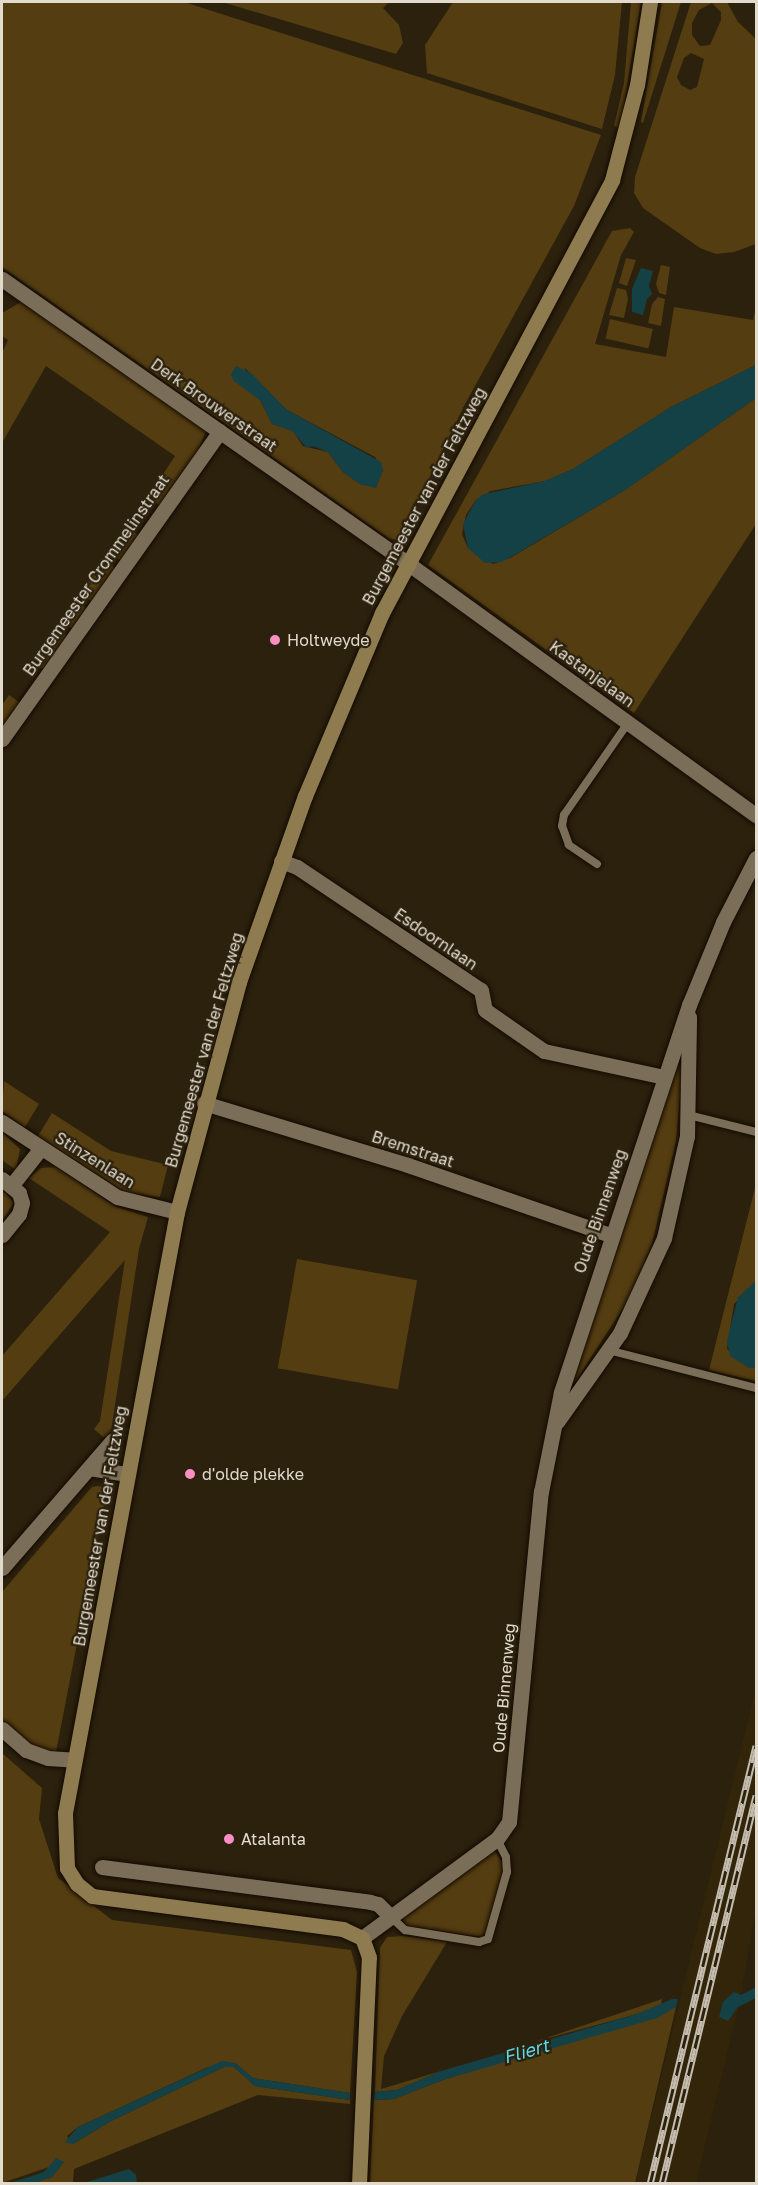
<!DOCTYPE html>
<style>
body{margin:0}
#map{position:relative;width:758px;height:2185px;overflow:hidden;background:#2b210d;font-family:"Golos Text",sans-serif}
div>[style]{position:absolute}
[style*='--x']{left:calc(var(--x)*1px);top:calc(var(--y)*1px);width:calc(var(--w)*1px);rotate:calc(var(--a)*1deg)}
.built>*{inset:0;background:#33250a}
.green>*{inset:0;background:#543d11;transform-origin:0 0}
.water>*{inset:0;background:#144146}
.roads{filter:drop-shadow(0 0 2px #140a00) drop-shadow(0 0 2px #140a00)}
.lane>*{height:8px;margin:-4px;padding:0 4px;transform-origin:4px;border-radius:4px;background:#7b6e58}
.street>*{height:15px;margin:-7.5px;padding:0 7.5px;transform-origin:7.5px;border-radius:7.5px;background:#7b6e58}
.secondary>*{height:15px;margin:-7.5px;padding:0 7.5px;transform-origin:7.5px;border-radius:7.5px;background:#8e7c50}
.rail>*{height:7px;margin-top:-3.5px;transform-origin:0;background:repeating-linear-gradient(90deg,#2b210d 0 14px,#c4bdaf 0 28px);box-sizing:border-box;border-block:2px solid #c4bdaf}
.dots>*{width:16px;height:16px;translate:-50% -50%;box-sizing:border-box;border:3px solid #2b210d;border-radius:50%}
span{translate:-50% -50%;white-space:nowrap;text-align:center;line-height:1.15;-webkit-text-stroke:4.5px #2b210d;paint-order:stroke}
.street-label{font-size:16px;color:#e1dacd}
.poi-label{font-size:16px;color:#e1dacd}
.left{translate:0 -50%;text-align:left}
.water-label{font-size:18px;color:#5cd9e9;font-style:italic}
.frame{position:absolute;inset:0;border:3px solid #e1dacd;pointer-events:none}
</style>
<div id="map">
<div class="built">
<div style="clip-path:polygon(756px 1687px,756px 1908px,741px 1995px,696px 2183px,635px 2184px)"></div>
</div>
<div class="green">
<div style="clip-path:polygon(evenodd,2px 2px,184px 2px,601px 135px,574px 206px,464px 406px,399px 540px,390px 539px,2px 267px,2px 2px,244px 367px,287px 410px,375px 457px,383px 470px,376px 487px,360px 484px,343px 472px,328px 452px,303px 446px,292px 430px,272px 424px,244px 367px)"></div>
<div style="clip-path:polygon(222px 2px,389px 2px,383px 8px,399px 25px,403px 43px,396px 54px)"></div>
<div style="clip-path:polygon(453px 2px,622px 2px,615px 75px,602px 129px,427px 73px,425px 45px)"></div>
<div style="clip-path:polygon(631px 2px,641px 2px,620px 128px,614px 126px,624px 83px)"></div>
<div style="clip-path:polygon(662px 2px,681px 2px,643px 123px,641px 122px)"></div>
<div style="clip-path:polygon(evenodd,691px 2px,727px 2px,738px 22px,756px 39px,756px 244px,734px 252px,716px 254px,700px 248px,643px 208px,634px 193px,635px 177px,691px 2px,712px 3px,721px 12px,721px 20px,710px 45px,700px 46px,692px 35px,692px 23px,699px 10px,712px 3px,691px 2px,691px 53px,704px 59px,697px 87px,690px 90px,681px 85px,677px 77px,684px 58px,691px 53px)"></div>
<div style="clip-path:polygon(630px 228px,634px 232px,621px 255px,595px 344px,666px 357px,674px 307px,753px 320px,756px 307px,756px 365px,671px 407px,573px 469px,545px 481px,491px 491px,476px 500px,466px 515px,462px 534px,468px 548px,493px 564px,510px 558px,625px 490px,756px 398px,756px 524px,634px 713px,428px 565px,612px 231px)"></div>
<div style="clip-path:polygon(626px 258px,636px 260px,627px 286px,619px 283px)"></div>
<div style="clip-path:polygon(661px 265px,670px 267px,666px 295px,659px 293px,656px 284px)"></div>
<div style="clip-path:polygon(617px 288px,626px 290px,628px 299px,624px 318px,609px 315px)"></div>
<div style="clip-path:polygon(658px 297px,665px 299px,661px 326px,648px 323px,652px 304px)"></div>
<div style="clip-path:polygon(21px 302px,206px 431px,198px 451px,159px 505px,148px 497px,175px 456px,46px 366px,2px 443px,2px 353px,8px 340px,2px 336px,2px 313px)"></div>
<div style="left:610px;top:319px;width:44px;height:20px;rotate:13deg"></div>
<div style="left:127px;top:527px;width:14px;height:31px;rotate:36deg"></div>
<div style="left:104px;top:560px;width:14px;height:41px;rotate:36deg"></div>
<div style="left:75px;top:600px;width:14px;height:25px;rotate:36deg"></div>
<div style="left:56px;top:628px;width:14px;height:41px;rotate:36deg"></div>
<div style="clip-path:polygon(9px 695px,20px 703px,2px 729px,2px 705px)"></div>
<div style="clip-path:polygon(679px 1061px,683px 1061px,676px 1141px,652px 1244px,627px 1302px,573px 1385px,583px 1343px)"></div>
<div style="clip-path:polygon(4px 1081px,39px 1104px,25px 1127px,2px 1111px)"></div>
<div style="clip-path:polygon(52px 1113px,111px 1151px,168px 1165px,160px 1197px,124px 1192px,38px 1136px)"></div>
<div style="clip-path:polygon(2px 1132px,20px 1149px,16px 1170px,2px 1160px)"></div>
<div style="clip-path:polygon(56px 1167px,116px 1207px,148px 1217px,139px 1249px,111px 1431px,104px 1438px,94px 1429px,100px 1421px,125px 1260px,2px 1401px,2px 1356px,110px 1232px,29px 1178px,41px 1168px)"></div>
<div style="clip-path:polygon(756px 1184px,756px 1281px,734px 1304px,727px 1349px,749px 1368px,756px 1368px,756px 1381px,709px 1370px)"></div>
<div style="clip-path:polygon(2px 1189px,14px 1203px,2px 1221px)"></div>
<div style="left:297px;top:1259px;width:122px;height:111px;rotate:10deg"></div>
<div style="clip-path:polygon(99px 1486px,107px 1489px,56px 1752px,36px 1749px,2px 1722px,2px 1592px,92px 1487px)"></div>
<div style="clip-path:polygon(2px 1753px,42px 1788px,39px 1819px,58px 1878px,112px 1920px,351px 1950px,357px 1972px,350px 2093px,253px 2078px,235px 2063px,208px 2067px,78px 2127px,67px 2136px,73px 2144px,111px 2121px,224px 2067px,234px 2067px,255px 2086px,350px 2100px,350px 2104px,258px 2095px,74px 2169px,73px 2183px,34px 2183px,52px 2177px,64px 2162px,2px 2183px)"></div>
<div style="clip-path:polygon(495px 1851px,504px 1866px,502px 1879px,487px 1931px,482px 1937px,407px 1926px,401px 1919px)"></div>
<div style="clip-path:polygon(403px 1936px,447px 1942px,402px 2016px,384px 2056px,381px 2089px,441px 2071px,397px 2090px,375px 2092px,380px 1948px,387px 1937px)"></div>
<div style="clip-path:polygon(662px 1999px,661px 2005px,637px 2014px,534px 2042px)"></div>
<div style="clip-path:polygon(676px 2007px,635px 2183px,370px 2184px,374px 2100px,394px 2099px,443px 2080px)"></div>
</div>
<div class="water">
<div style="clip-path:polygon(641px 268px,653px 271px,649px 286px,652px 294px,647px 299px,643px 315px,632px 312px,632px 289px)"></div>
<div style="clip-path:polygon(756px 365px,756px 398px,625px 490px,502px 562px,485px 563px,468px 548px,463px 524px,476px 500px,484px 494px,545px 481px,573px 469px,671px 407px)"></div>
<div style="clip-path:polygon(236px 366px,251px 373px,287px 410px,381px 462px,383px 470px,376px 488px,360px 484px,343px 472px,328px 452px,313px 446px,307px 448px,292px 431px,272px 424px,261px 401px,234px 381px,231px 375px)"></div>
<div style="clip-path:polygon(756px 1281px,756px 1368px,749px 1368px,730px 1356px,727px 1341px,738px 1297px)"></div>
<div style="clip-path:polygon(756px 1987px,756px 1998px,738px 2007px,728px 2021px,719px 2017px,723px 2002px,734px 1992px,741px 1995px)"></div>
<div style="clip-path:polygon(672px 1999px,678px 1999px,676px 2007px,657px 2018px,443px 2080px,394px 2099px,374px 2100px,375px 2092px,397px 2090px,441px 2071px,637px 2014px)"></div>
<div style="clip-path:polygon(222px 2061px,235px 2063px,253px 2078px,350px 2093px,350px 2100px,255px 2086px,234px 2067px,224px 2067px,111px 2121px,73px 2144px,65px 2142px,78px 2127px)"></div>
<div style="clip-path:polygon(56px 2158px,64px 2162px,52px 2177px,34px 2183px,10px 2183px,44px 2172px)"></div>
<div style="clip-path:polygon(129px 2169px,136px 2175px,137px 2183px,84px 2183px)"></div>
</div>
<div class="roads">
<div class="lane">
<div style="--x:597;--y:864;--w:34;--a:-146"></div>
<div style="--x:569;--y:845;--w:20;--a:-110"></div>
<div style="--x:562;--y:826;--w:11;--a:-80"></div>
<div style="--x:564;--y:815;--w:112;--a:-55.2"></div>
<div style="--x:689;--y:1115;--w:69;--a:14.2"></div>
<div style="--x:608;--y:1350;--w:153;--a:14.4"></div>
<div style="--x:391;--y:1917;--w:19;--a:43"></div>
<div style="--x:405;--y:1930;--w:75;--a:9.2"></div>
<div style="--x:479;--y:1942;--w:9;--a:-18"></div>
<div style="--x:488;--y:1939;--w:70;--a:-74.2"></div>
<div style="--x:507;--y:1872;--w:15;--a:-94"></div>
<div style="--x:506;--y:1857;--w:20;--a:-117"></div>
</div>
<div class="street">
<div style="--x:2;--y:279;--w:493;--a:35"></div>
<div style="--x:406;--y:562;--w:432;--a:35.9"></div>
<div style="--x:2;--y:739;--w:377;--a:-54.7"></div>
<div style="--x:281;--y:861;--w:17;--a:21"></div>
<div style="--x:297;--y:867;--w:221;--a:33.8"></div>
<div style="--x:481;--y:990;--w:20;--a:79"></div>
<div style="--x:485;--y:1010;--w:72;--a:34.8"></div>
<div style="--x:544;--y:1051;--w:123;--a:12.2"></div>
<div style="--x:204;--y:1103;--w:213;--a:16.9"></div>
<div style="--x:408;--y:1165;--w:214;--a:19.1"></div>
<div style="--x:2;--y:1122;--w:137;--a:33.1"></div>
<div style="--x:117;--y:1197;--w:62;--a:14"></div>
<div style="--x:2;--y:1179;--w:22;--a:39"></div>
<div style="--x:19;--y:1193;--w:10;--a:73"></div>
<div style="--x:22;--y:1203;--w:11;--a:105"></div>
<div style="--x:19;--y:1214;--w:27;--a:129"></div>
<div style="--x:11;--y:1186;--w:48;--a:-51.7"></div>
<div style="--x:557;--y:1422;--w:109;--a:-54.7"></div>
<div style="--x:620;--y:1333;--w:105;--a:-65.1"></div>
<div style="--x:664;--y:1238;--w:105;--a:-77.3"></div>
<div style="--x:687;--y:1136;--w:119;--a:-89"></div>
<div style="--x:89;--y:1468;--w:39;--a:9"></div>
<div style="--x:2;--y:1568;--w:169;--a:-49.1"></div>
<div style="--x:2;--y:1729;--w:32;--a:41"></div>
<div style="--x:26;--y:1750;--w:23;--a:20"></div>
<div style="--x:48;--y:1758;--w:26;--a:4"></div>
<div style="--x:102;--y:1867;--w:270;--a:7.4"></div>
<div style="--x:370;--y:1902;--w:8;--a:14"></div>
<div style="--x:378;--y:1904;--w:18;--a:45"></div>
<div style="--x:362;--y:1938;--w:167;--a:-36.3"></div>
<div style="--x:497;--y:1839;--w:21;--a:-55"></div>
<div style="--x:509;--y:1822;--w:332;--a:-84.5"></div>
<div style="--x:541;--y:1492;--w:102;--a:-78.7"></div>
<div style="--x:561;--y:1392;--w:408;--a:-71.7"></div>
<div style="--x:689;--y:1005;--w:90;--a:-67.7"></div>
<div style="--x:723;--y:922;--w:72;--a:-62.7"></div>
</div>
<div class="secondary">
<div style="--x:359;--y:2184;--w:227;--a:-87.5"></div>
<div style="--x:369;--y:1957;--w:20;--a:-110"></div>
<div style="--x:362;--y:1938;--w:21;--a:-155"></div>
<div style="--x:343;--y:1929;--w:253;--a:-172.5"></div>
<div style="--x:92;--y:1896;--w:19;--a:-141"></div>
<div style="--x:77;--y:1884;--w:19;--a:-122"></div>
<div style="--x:67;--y:1868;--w:55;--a:-92.1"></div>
<div style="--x:65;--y:1813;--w:611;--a:-79.44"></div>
<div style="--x:177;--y:1212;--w:238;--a:-74.9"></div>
<div style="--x:239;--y:982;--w:197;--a:-70.5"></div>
<div style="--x:305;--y:796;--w:199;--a:-67.2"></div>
<div style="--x:382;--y:613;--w:490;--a:-62"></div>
<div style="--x:612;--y:180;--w:98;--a:-75.3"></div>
<div style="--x:637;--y:85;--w:84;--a:-81.1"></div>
</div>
</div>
<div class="rail">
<div style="--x:650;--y:2184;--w:451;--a:-76.4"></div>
<div style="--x:662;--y:2184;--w:400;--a:-76.4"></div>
</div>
<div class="dots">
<div style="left:275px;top:640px;background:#fb8fc3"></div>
<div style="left:190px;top:1474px;background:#fb8fc3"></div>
<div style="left:229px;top:1839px;background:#fb8fc3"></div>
</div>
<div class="street-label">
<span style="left:214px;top:405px;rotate:35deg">Derk Brouwerstraat</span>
<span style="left:424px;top:496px;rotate:-62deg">Burgemeester van der Feltzweg</span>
<span style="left:96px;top:575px;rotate:-55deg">Burgemeester Crommelinstraat</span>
<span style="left:592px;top:674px;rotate:36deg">Kastanjelaan</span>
<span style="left:436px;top:939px;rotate:34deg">Esdoornlaan</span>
<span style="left:204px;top:1050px;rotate:-74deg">Burgemeester van der Feltzweg</span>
<span style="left:413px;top:1149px;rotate:18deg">Bremstraat</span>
<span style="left:95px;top:1160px;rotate:32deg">Stinzenlaan</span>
<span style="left:600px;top:1211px;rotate:-71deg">Oude Binnenweg</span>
<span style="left:100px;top:1526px;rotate:-80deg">Burgemeester van der Feltzweg</span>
<span style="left:504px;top:1688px;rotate:-85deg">Oude Binnenweg</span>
</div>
<div class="poi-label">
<span class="left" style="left:287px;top:640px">Holtweyde</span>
<span class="left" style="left:202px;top:1474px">d'olde plekke</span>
<span class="left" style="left:241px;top:1839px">Atalanta</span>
</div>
<div class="water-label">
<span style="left:526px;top:2051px;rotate:-16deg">Fliert</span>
</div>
<div class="frame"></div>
</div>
